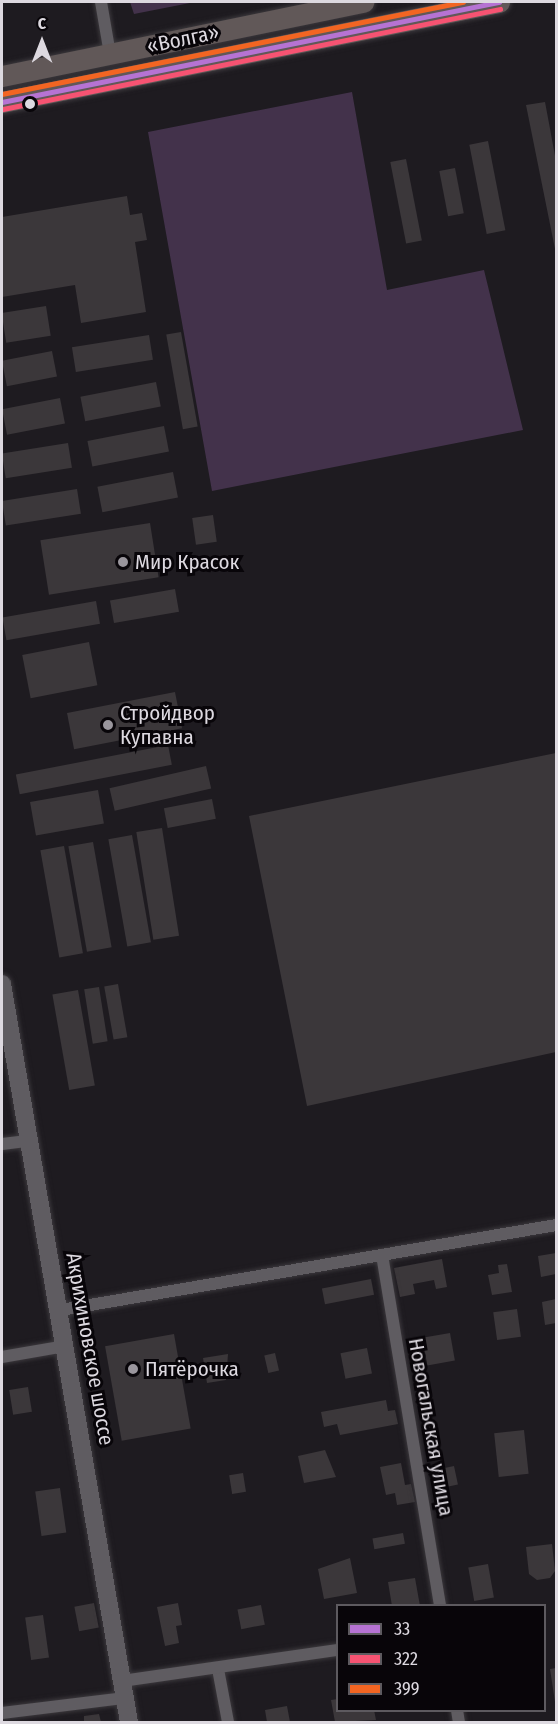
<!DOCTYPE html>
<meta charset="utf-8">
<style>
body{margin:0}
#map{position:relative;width:558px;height:1724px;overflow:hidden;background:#1e1b20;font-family:"Fira Sans Condensed",sans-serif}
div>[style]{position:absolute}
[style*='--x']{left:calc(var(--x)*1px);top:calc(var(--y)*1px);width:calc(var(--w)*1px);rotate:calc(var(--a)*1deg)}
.green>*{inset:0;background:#43324b}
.building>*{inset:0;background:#3b373a;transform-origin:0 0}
.roads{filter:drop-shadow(0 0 2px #3b383c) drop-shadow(0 0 2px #3b383c)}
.minor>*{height:12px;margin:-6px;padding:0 6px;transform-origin:6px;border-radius:6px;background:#5f5c61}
.secondary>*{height:18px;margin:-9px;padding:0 9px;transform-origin:9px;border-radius:9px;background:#5f5c61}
.trunk>*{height:21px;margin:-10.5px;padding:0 10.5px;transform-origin:10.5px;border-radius:10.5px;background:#615858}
.bus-1>*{height:4.5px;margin:-2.25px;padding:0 2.25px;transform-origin:2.25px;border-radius:2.25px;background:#b673d3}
.bus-2>*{height:4.5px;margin:-2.25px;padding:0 2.25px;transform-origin:2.25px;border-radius:2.25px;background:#f65372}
.bus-3>*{height:4.5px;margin:-2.25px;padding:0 2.25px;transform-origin:2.25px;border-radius:2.25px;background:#f26522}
.dots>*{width:16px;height:16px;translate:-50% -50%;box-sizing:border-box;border:3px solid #080509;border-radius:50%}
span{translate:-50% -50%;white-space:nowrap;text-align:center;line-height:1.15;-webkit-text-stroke:6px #080509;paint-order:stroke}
.street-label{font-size:21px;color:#ddd9e0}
.poi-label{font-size:21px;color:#ddd9e0}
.left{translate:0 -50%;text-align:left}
.frame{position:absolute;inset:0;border:3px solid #ddd9e0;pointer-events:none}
.legend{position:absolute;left:336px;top:1604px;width:210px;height:108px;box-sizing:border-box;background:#080509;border:2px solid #5d5a5f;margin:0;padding:8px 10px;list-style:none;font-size:18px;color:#ddd9e0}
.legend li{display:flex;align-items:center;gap:12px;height:30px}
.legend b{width:30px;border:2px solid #5d5a5f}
.north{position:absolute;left:12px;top:12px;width:60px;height:60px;-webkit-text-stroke:4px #080509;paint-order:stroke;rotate:0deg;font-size:16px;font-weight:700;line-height:24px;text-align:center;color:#ddd9e0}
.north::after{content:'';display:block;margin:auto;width:21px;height:27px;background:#ddd9e0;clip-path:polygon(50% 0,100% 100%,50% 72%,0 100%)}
</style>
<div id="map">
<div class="green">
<div style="clip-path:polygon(130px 2px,195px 2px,134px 14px)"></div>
<div style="clip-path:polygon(352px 92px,387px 290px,484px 270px,523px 430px,212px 491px,148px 132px)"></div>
</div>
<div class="building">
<div style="clip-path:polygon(545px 102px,556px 161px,555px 249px,526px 105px)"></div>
<div style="left:488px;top:141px;width:91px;height:19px;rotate:79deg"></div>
<div style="left:406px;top:159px;width:83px;height:16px;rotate:79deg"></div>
<div style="left:455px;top:168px;width:46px;height:16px;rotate:79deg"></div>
<div style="clip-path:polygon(127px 196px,130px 215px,142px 213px,147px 240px,135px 242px,146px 312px,81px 323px,75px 285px,2px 297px,2px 217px)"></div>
<div style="left:46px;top:306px;width:30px;height:45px;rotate:81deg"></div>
<div style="left:181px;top:332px;width:96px;height:15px;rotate:80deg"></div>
<div style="left:149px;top:335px;width:25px;height:78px;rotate:81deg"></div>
<div style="left:52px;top:351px;width:26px;height:51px;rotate:79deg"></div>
<div style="left:156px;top:382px;width:25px;height:77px;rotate:79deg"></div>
<div style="left:60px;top:398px;width:26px;height:59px;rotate:79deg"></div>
<div style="left:164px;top:426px;width:26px;height:78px;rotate:79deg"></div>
<div style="left:68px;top:443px;width:25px;height:67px;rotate:81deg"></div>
<div style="left:173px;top:472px;width:26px;height:77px;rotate:79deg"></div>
<div style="left:77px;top:489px;width:25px;height:76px;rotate:81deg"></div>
<div style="left:213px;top:515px;width:27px;height:21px;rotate:82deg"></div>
<div style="left:150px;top:523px;width:55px;height:111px;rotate:81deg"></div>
<div style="left:175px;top:589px;width:23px;height:66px;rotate:80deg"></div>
<div style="left:96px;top:601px;width:23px;height:95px;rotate:80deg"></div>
<div style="left:89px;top:642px;width:44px;height:68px;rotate:79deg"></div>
<div style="left:175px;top:692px;width:37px;height:110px;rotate:79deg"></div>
<div style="left:168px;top:745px;width:20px;height:155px;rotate:79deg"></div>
<div style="clip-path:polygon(556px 753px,556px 1052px,307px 1106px,249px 816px)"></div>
<div style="left:206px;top:766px;width:23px;height:99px;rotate:77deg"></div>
<div style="left:98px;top:790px;width:34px;height:69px;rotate:80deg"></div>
<div style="left:212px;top:799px;width:20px;height:49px;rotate:79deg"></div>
<div style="left:162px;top:828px;width:109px;height:26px;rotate:81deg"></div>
<div style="left:132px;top:835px;width:109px;height:24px;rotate:80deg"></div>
<div style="left:93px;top:842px;width:107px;height:25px;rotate:80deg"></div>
<div style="left:64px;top:846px;width:109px;height:24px;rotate:80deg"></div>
<div style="left:118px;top:984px;width:54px;height:14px;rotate:80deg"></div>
<div style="left:99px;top:987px;width:55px;height:15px;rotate:81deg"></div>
<div style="left:78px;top:990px;width:97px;height:26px;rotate:80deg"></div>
<div style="clip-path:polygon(556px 1253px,556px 1274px,541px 1277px,538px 1256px)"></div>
<div style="clip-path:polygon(442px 1259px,447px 1287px,436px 1289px,434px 1280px,413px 1284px,415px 1294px,400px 1297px,394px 1268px)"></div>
<div style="clip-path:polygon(507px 1264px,512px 1292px,492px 1295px,488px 1275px,499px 1273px,498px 1265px)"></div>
<div style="left:371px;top:1279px;width:16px;height:50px;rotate:79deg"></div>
<div style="clip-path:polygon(556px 1299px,556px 1323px,545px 1325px,542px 1302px)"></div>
<div style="left:517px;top:1309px;width:28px;height:24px;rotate:82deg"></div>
<div style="left:450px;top:1333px;width:28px;height:28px;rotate:80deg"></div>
<div style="left:174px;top:1334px;width:96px;height:70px;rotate:80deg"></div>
<div style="left:367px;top:1348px;width:26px;height:27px;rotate:79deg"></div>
<div style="left:275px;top:1353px;width:18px;height:11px;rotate:77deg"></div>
<div style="clip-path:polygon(228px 1354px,226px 1380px,207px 1383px,203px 1358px)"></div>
<div style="left:28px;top:1387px;width:25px;height:19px;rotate:81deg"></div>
<div style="clip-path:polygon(386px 1400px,388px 1411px,395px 1410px,398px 1424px,340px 1435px,337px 1424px,324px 1427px,321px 1412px)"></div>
<div style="left:524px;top:1430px;width:44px;height:30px;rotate:84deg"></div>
<div style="clip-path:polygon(325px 1450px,336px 1477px,304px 1483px,298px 1456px)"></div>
<div style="clip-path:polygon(401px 1463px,405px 1485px,411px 1484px,415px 1502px,397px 1505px,395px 1493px,386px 1495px,380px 1467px)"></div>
<div style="left:454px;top:1466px;width:19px;height:23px;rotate:78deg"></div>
<div style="left:243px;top:1473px;width:19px;height:14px;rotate:81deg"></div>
<div style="left:60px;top:1488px;width:45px;height:25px;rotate:82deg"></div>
<div style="left:403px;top:1533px;width:11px;height:31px;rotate:80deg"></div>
<div style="clip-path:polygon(552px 1544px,555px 1571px,550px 1578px,537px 1580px,529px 1574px,526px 1547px)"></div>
<div style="clip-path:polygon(350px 1558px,357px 1593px,324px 1599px,318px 1569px)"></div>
<div style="left:488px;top:1564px;width:34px;height:20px;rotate:80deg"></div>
<div style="clip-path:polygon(415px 1578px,420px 1606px,392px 1606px,388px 1582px)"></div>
<div style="left:94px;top:1603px;width:25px;height:20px;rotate:79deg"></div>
<div style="clip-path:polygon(178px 1603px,182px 1625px,176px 1626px,179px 1643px,165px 1646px,157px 1607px)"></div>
<div style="left:261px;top:1605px;width:20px;height:24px;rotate:79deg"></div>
<div style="left:43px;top:1615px;width:43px;height:18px;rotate:82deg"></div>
<div style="clip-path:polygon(556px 1668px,556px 1702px,555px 1702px,550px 1669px)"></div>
<div style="clip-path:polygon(338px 1699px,338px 1710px,374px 1710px,376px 1720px,335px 1722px,331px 1700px)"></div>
<div style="clip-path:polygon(287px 1706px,290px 1722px,267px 1722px,265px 1710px)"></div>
<div style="clip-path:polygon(99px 1714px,101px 1722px,84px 1722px,84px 1716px)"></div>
</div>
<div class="roads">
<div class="minor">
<div style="--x:101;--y:2;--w:53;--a:80.2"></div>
<div style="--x:2;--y:1144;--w:26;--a:-7"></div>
<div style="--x:382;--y:1255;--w:356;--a:80.6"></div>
<div style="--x:61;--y:1310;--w:502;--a:-9.74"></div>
<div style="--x:2;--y:1357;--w:65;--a:-9.8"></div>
<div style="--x:218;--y:1669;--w:54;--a:79.3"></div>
<div style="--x:122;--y:1681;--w:218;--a:-8.2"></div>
<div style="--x:457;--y:1710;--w:12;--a:81"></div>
<div style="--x:2;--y:1713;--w:124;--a:-7"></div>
</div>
<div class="secondary">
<div style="--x:2;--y:984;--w:749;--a:80.24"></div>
</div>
<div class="trunk">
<div style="--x:2;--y:76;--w:369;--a:-11.6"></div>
<div style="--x:2;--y:102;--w:507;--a:-11.38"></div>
</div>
</div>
<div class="bus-1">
<div style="--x:2;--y:102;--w:507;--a:-11.38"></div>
</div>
<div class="bus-2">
<div style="--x:3;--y:109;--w:507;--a:-11.38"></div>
</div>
<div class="bus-3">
<div style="--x:2;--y:94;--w:470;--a:-11.3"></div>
</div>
<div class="dots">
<div style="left:30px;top:104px;background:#ddd9e0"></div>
<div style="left:123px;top:562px;background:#9a969d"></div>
<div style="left:108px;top:725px;background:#9a969d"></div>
<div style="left:133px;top:1369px;background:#9a969d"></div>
</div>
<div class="street-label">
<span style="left:183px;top:39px;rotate:-12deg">«Волга»</span>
<span style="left:90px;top:1349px;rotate:80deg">Акрихиновское шоссе</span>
<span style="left:431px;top:1427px;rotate:80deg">Новогальская улица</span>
</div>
<div class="poi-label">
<span class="left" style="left:135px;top:562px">Мир Красок</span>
<span class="left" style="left:120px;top:725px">Стройдвор<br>Купавна</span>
<span class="left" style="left:145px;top:1369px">Пятёрочка</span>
</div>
<div class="frame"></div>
<ul class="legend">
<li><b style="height:8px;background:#b673d3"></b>33</li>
<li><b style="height:8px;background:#f65372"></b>322</li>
<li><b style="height:8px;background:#f26522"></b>399</li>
</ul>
<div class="north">С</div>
</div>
